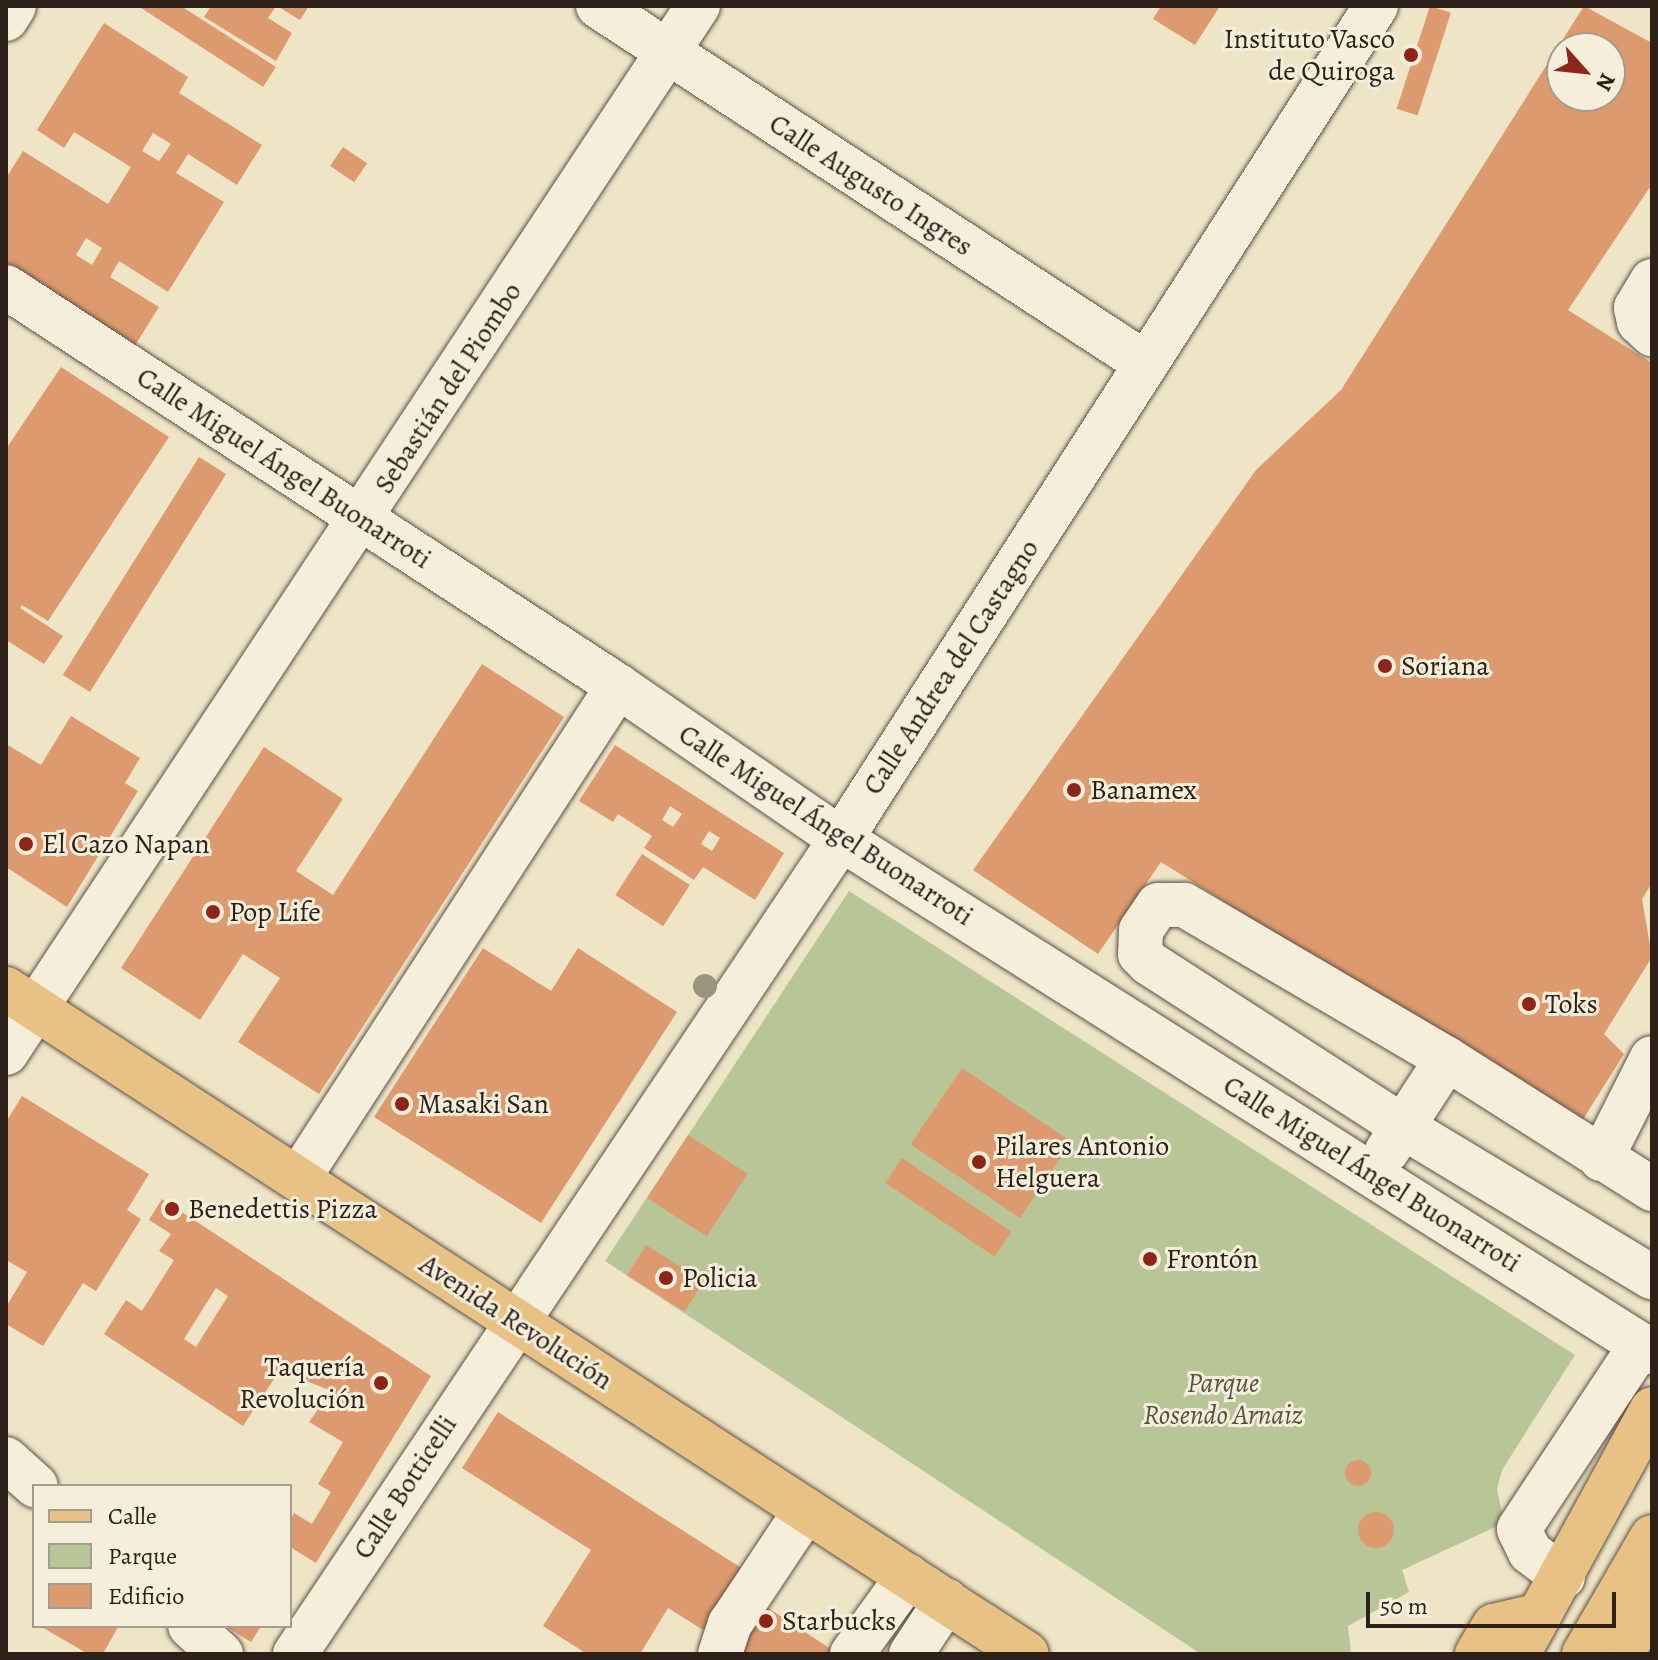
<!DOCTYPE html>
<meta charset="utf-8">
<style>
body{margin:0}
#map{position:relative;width:1658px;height:1660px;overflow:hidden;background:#eee5c7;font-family:Alegreya,serif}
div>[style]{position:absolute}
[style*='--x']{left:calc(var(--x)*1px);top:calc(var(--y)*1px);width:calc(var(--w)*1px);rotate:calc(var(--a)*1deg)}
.green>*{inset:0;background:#b8c596}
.building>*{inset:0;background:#dd9a6e;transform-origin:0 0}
.round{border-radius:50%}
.roads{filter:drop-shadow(0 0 2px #5c5144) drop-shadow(0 0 2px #5c5144)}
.minor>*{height:44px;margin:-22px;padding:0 22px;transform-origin:22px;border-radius:22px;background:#f4eedb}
.major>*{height:44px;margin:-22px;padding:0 22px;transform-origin:22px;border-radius:22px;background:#e7c284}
.highway>*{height:44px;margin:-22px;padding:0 22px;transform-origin:22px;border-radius:22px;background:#e7c284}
.trees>*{width:24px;height:24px;margin:-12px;border-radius:50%;background:#9a947c}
.dots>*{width:22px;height:22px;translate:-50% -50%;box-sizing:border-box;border:4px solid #f4eedb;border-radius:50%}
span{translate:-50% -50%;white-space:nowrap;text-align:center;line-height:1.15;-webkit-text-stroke:6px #f4eedb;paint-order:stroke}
.poi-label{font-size:28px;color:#2c2018}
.right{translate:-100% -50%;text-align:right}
.left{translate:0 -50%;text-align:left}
.street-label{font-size:28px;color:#2c2018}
.park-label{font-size:28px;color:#56523e;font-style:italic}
.frame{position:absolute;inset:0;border:8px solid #2c2018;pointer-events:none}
.legend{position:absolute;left:32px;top:1484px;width:260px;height:144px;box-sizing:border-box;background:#f4eedb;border:2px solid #a49c8d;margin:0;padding:10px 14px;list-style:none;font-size:24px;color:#2c2018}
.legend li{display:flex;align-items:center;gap:16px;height:40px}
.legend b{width:40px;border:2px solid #a49c8d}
.north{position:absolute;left:1546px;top:32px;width:80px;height:80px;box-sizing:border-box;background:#f4eedb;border:2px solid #a49c8d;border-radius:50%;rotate:117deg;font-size:22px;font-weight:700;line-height:32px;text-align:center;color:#2c2018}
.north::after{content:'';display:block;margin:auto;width:28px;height:36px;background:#8f2418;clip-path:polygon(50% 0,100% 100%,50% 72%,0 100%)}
.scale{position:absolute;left:1366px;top:1592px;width:250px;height:36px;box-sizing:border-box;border:4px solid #2c2018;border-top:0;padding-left:10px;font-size:24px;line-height:28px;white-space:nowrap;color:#2c2018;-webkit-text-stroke:6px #f4eedb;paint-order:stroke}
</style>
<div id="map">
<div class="green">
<div style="clip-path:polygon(849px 891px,1575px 1355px,1502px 1470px,1497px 1489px,1504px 1523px,1402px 1570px,1409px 1592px,1348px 1626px,1351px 1654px,1201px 1654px,605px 1261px)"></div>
</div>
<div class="building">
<div style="clip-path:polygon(138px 6px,181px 6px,276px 67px,263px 87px)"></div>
<div style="clip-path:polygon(211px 6px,276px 6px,268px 18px,292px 33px,276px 61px,204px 17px)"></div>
<div style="clip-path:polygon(277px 6px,309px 6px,300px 20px)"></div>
<div style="clip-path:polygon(1161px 6px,1220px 6px,1195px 45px,1153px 19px)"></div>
<div style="left:1430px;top:6px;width:22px;height:108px;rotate:18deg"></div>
<div style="clip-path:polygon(evenodd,1584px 6px,1652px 43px,1652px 184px,1568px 310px,1652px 363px,1652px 883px,1642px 899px,1652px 957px,1604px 1034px,1624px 1054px,1580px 1124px,1161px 862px,1098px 954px,973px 870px,1256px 470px,1341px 390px,1584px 6px,1562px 48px,1610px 48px,1610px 96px,1562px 96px,1562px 48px)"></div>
<div style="clip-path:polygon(evenodd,104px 23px,188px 77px,179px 93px,262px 145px,237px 185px,188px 154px,176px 173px,224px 202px,168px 292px,119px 261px,110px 277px,159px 307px,134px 347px,6px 267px,6px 178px,23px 151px,108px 204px,131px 167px,74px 132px,64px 148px,37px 130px,104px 23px,153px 133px,171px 144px,159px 161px,142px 151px,153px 133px,104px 23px,86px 238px,102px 248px,92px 265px,76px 255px,86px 238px)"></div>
<div style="left:343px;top:147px;width:29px;height:23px;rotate:34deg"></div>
<div style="clip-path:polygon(61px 367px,169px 437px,48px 621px,22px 605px,20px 608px,63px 636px,44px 664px,6px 640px,6px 449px)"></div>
<div style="left:199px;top:457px;width:32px;height:257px;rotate:32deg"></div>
<div style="clip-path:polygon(482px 664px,564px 717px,319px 1094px,238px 1042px,280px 978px,243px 954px,200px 1020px,121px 968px,264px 747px,343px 799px,296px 871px,333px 895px)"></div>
<div style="clip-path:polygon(71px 716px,140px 758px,125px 783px,138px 791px,67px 907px,6px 867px,6px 744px,41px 765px)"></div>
<div style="clip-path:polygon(evenodd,615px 745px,784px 853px,755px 900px,703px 867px,694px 880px,644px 848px,652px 836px,618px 814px,613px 822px,579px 801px,615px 745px,670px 806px,682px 814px,673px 827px,662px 820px,670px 806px,615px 745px,709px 831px,720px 838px,712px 851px,701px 844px,709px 831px)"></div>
<div style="left:642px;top:854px;width:57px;height:49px;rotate:33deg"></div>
<div style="clip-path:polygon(483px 948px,551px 991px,578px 948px,677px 1012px,541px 1223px,374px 1117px)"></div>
<div style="left:962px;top:1068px;width:132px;height:92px;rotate:34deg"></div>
<div style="clip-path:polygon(22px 1096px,149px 1174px,127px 1210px,141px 1219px,96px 1291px,83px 1283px,43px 1346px,6px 1324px,6px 1307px,27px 1272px,6px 1260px,6px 1122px)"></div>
<div style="left:688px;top:1135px;width:71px;height:75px;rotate:33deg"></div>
<div style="left:902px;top:1158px;width:132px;height:30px;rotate:34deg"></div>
<div style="clip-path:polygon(evenodd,162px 1199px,431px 1376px,316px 1563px,290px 1547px,290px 1520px,294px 1513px,312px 1524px,331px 1492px,318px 1484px,343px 1442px,309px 1422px,331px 1391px,280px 1370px,243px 1426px,104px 1334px,126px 1300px,142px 1311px,174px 1260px,159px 1251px,171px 1234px,149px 1220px,162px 1199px,216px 1288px,228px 1296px,196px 1347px,184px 1339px,216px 1288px)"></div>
<div style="left:646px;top:1245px;width:68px;height:36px;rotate:32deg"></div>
<div style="clip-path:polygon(498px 1412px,746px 1571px,708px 1633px,668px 1608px,640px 1654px,587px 1654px,543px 1626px,591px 1550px,462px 1468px)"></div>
<div class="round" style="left:1345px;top:1460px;width:26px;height:26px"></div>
<div class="round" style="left:1358px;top:1512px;width:36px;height:36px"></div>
<div style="clip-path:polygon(756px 1600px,831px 1649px,828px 1654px,746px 1654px,728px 1643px)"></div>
<div style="clip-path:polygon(40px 1626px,116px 1626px,118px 1627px,103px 1654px,88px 1654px)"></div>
<div style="clip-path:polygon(225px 1626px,261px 1626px,251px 1642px)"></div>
</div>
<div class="roads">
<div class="minor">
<div style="--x:598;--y:6;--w:653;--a:33.13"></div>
<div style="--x:6;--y:19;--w:15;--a:-58"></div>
<div style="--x:1652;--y:281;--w:31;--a:121"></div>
<div style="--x:1636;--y:308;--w:14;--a:78"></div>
<div style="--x:1639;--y:322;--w:18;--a:43"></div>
<div style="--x:6;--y:287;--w:731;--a:33.1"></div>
<div style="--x:618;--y:686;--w:270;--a:34.5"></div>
<div style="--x:841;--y:839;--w:960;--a:32.32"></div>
<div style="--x:6;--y:1053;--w:1255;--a:-56.54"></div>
<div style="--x:1387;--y:1151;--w:110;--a:-56.9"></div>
<div style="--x:1601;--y:1159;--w:113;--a:-63.2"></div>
<div style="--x:298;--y:1179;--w:588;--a:-57.01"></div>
<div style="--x:1652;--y:1189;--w:243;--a:-147.6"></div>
<div style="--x:1447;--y:1059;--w:305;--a:-149.6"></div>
<div style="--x:1184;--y:905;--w:26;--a:180"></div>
<div style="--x:1158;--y:905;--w:30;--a:124"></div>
<div style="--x:1141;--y:930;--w:24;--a:92"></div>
<div style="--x:1140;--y:954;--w:13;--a:45"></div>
<div style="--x:1149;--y:963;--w:302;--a:32.8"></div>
<div style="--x:1403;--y:1127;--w:291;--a:31.1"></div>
<div style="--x:6;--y:1459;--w:40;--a:42"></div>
<div style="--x:1563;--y:1577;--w:41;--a:-142.9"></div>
<div style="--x:1530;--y:1552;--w:25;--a:-116"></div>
<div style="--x:1519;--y:1529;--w:221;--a:-56.5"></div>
<div style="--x:190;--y:1626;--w:42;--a:42.1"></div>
<div style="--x:295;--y:1654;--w:981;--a:-56.18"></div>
<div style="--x:841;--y:839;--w:990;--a:-57.29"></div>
<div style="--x:720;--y:1654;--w:32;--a:-72"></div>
<div style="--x:730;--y:1624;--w:137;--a:-56.3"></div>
<div style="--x:852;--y:1654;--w:96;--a:-54.3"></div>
<div style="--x:911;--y:1654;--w:64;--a:-56.6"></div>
</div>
<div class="major">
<div style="--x:6;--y:989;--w:1218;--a:33.08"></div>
<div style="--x:1477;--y:1654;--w:33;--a:-59"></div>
<div style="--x:1494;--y:1626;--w:47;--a:-13.4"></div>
<div style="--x:1518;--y:1654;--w:279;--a:-61.3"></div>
<div style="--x:1621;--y:1654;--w:60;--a:-58.7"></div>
</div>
<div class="highway">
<div style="--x:1584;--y:1654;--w:135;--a:-59.8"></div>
</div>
</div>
<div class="trees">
<div style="left:705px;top:986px"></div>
</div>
<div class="dots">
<div style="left:1411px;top:55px;background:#8f2418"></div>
<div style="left:1385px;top:666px;background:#8f2418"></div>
<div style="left:1074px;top:790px;background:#8f2418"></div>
<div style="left:26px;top:844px;background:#8f2418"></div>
<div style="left:213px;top:912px;background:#8f2418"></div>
<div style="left:1529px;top:1004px;background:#8f2418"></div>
<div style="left:402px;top:1104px;background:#8f2418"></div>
<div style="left:979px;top:1162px;background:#8f2418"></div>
<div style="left:172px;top:1209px;background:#8f2418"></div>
<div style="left:1150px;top:1259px;background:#8f2418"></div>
<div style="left:666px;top:1278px;background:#8f2418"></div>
<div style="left:381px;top:1383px;background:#8f2418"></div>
<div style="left:766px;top:1621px;background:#8f2418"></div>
</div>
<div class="poi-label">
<span class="right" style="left:1395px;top:55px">Instituto Vasco<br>de Quiroga</span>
<span class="left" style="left:1401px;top:666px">Soriana</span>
<span class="left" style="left:1090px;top:790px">Banamex</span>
<span class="left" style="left:42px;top:844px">El Cazo Napan</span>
<span class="left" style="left:229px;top:912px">Pop Life</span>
<span class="left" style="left:1545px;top:1004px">Toks</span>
<span class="left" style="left:418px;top:1104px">Masaki San</span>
<span class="left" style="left:995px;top:1162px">Pilares Antonio<br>Helguera</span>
<span class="left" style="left:188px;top:1209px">Benedettis Pizza</span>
<span class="left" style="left:1166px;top:1259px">Frontón</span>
<span class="left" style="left:682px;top:1278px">Policia</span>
<span class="right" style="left:365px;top:1383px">Taquería<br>Revolución</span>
<span class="left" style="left:782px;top:1621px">Starbucks</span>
</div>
<div class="street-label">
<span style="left:871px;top:185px;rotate:33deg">Calle Augusto Ingres</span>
<span style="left:448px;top:388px;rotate:-57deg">Sebastián del Piombo</span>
<span style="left:284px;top:468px;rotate:33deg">Calle Miguel Ángel Buonarroti</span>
<span style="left:951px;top:667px;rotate:-57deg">Calle Andrea del Castagno</span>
<span style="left:826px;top:825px;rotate:33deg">Calle Miguel Ángel Buonarroti</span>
<span style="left:1372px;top:1174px;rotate:32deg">Calle Miguel Ángel Buonarroti</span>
<span style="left:516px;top:1322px;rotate:33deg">Avenida Revolución</span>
<span style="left:405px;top:1487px;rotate:-57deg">Calle Botticelli</span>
</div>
<div class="park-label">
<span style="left:1223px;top:1399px">Parque<br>Rosendo Arnaiz</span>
</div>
<div class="frame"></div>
<ul class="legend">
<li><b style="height:10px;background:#e7c284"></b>Calle</li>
<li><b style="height:22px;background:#b8c596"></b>Parque</li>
<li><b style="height:22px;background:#dd9a6e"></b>Edificio</li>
</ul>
<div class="north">N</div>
<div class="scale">50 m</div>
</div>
